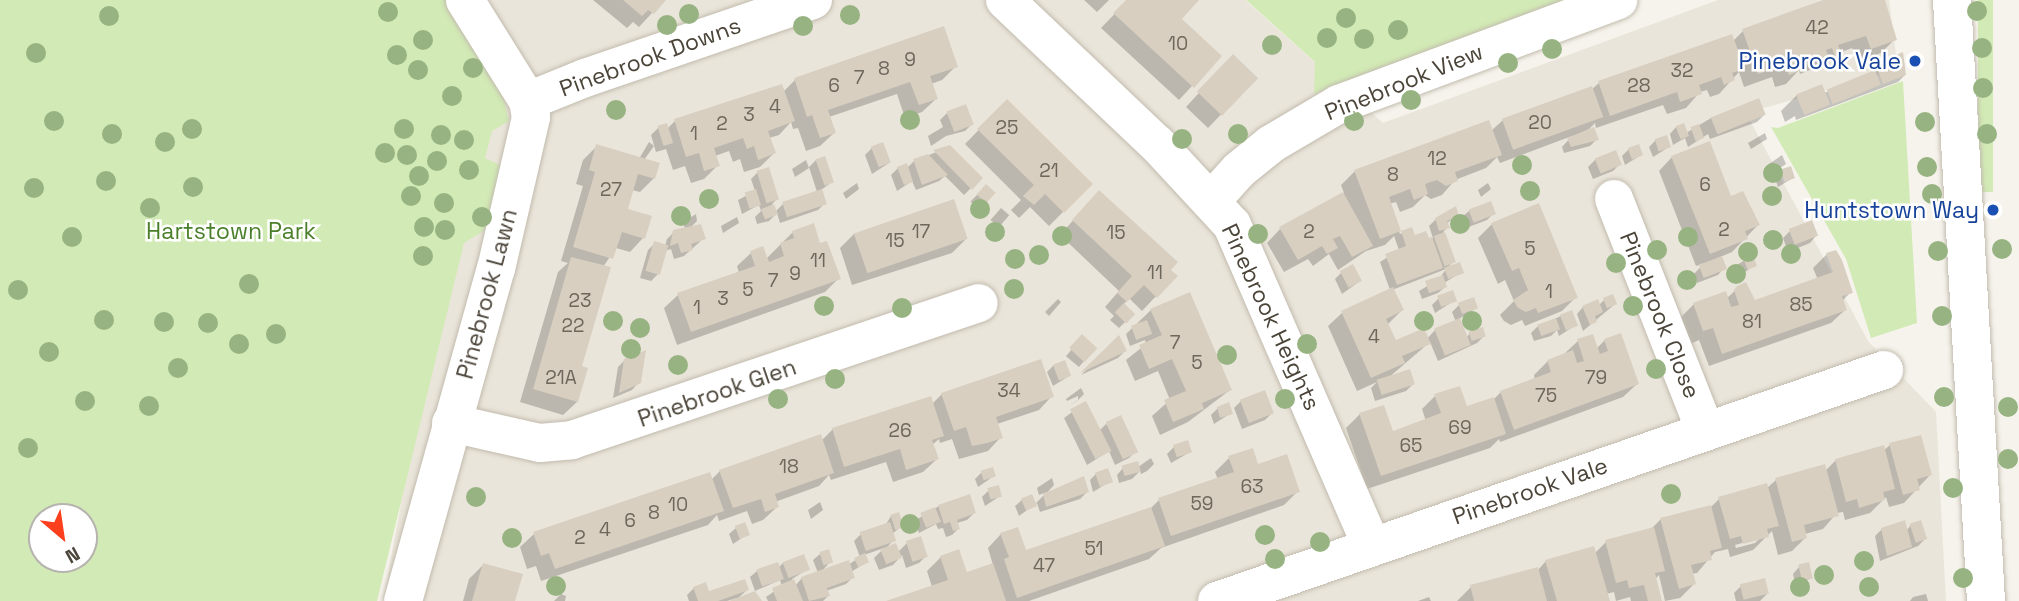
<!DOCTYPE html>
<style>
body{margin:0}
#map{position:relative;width:2019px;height:601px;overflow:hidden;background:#f6f3ec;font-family:"Space Grotesk",sans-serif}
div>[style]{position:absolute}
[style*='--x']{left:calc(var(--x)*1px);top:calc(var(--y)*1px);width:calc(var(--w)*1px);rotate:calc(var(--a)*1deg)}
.residential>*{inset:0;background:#eae5da}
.green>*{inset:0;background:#d2eab5;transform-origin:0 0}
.shadow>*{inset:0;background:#0003;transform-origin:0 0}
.building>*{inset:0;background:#d8cfc1;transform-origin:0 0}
.roads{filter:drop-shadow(0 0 2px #c2bbae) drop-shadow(0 0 2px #c2bbae)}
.minor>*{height:38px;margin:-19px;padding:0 19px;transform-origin:19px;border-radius:19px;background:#fff}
.trees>*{width:20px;height:20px;margin:-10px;border-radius:50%;background:#97b381}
.dots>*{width:19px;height:19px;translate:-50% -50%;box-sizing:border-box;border:4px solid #fff;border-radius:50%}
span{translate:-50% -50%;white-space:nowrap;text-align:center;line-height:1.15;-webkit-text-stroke:5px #fff;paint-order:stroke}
.number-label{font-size:19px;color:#6e675b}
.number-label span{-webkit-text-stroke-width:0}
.street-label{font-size:23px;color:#4b4439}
.transit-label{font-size:23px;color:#164399}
.right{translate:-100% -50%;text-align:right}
.park-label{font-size:23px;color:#4a7f2a}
.north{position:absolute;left:28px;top:503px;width:70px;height:70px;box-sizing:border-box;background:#fff;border:2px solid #b7b4b0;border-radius:50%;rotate:151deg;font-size:19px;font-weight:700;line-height:28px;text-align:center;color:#4b4439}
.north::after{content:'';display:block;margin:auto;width:24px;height:32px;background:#fc3f1d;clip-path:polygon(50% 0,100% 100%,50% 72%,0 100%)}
</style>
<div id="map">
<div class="residential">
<div style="clip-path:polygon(451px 0,1245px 0,1383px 123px,1718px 0,1889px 0,1898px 70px,1746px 113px,1868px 341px,1936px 412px,1946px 601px,383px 601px,411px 450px)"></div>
</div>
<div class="green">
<div style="clip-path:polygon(evenodd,0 0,448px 0,500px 84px,509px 121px,492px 131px,485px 158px,502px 166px,490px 227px,464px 243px,377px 601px,0 601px,0 0,42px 517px,84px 517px,84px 559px,42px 559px,42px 517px)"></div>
<div style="clip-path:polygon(1246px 0,1565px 0,1314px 94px,1315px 62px)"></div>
<div style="left:1978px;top:0;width:15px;height:192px"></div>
<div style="clip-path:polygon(1903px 81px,1917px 323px,1871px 338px,1846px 259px,1771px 127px,1778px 128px)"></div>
</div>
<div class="shadow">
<div style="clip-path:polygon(593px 0,664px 0,639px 27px,633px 22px,627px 28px)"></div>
<div style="clip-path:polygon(1084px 0,1109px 0,1097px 12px)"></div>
<div style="clip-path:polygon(1128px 0,1197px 0,1179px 19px,1192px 86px,1179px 100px,1101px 28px)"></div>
<div style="clip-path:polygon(1829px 0,1882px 0,1895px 39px,1881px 53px,1857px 62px,1852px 48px,1839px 53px,1828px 63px,1826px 57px,1823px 59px,1812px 69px,1800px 74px,1799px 70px,1786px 84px,1775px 87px,1772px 77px,1744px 87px,1739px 72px,1719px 94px,1710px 97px,1707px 90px,1700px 92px,1686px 108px,1667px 114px,1663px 105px,1596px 128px,1595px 123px,1585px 133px,1597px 139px,1590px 146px,1564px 153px,1562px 147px,1572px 136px,1500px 163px,1497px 157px,1486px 168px,1455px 180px,1442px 195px,1431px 199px,1425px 195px,1413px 207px,1400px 212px,1396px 202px,1389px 204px,1400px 234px,1411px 229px,1414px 237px,1428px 241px,1433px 238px,1429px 226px,1436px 219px,1457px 215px,1446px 224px,1448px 227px,1443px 232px,1454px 261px,1446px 269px,1462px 272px,1444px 283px,1445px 287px,1438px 293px,1422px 299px,1419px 291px,1439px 279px,1446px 269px,1392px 290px,1402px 310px,1387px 325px,1395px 343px,1427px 339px,1435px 330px,1456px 322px,1452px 312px,1459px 305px,1476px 308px,1459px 319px,1466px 338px,1470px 333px,1484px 336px,1477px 343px,1438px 361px,1430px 342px,1387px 379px,1413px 384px,1406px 391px,1375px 401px,1371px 388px,1377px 382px,1357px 391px,1328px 326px,1342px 313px,1390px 290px,1380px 262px,1399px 250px,1394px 236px,1385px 245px,1366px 251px,1338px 270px,1329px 254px,1313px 266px,1308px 259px,1284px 272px,1267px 243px,1280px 229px,1344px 193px,1341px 185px,1355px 171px,1491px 131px,1503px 120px,1591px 90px,1599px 83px,1733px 41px,1743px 31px)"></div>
<div style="clip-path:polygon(1884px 63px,1905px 75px,1898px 82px,1796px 120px,1795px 116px,1785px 122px,1781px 111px,1797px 95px,1824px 93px,1877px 71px)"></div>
<div style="clip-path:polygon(956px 66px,942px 80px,931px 84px,936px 99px,922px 112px,905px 118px,897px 94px,829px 117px,834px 133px,820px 146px,806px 151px,798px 128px,793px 129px,791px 122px,779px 135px,769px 138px,774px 153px,760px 167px,744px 172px,740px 159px,733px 162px,729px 151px,715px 156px,718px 165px,704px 179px,691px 183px,685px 166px,673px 170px,666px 149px,656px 152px,651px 135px,658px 128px,667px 129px,675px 121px,783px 92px,795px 80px)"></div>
<div style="clip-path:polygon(1220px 70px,1256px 78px,1208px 128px,1186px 107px)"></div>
<div style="clip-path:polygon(1007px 101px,1091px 184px,1049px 226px,1030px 207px,1019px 218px,1011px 210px,1021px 200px,965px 144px)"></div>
<div style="clip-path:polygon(947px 113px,972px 124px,965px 131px,946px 136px,931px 146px,928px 136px,943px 127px,940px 120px)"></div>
<div style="clip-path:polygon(1764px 115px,1757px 122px,1710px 139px,1708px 134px,1688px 147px,1685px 138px,1673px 145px,1670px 134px,1676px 127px,1686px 133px,1711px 118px)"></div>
<div style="clip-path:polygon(1765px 133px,1767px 139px,1751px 149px,1748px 143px)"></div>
<div style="clip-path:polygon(1656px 140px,1669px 147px,1653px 157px,1649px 147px)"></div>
<div style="clip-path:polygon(649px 142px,654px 146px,644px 160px,654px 178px,640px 192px,632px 190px,625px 210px,643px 238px,630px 252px,616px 248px,603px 267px,580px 367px,577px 402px,563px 415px,520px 402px,558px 272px,568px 263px,561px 261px,583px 186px,576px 184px,583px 160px,597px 146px,639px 159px)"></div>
<div style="clip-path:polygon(949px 147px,981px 178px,964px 195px,945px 176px,939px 181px,916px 190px,912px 181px,897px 191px,891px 175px,898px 168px,907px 168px,914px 161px)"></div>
<div style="clip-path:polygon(872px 148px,889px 163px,872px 174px,865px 155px)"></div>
<div style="clip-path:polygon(1629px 149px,1641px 155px,1625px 165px,1622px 156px)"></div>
<div style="clip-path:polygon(1782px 155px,1786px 164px,1773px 173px,1769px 164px)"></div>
<div style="clip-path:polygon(1672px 157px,1730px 198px,1758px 225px,1732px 252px,1720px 257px,1724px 268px,1718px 275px,1697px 283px,1694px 274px,1704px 263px,1696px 266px,1659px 171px)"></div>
<div style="clip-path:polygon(806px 160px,809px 168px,795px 177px,792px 169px)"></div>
<div style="clip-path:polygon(816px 160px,832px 182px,821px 190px,825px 203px,818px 210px,780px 223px,777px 213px,769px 221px,757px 224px,755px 217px,761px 211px,759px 205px,742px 214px,738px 200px,755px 191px,751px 179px,758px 172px,777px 199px,772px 204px,775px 212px,783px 204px,817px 192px,809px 167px)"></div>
<div style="clip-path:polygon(1595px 160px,1620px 164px,1613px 171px,1593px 179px,1588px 167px)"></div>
<div style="clip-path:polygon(1782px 171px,1793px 178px,1778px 187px,1775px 178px)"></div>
<div style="clip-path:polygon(857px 183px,859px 189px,846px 199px,843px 193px)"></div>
<div style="clip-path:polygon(1488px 183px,1491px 189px,1481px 197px,1478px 190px)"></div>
<div style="left:986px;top:186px;width:10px;height:22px;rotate:45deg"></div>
<div style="clip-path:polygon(1086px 206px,1175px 276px,1142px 311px,1129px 298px,1123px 305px,1133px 314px,1119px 328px,1110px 320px,1114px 316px,1105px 307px,1119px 291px,1060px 235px)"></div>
<div style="left:1001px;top:208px;width:11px;height:16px;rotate:41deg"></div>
<div style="clip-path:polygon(1469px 211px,1494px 213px,1487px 220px,1466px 228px,1462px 217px)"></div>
<div style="clip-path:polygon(696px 214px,697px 221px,687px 231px,704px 238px,684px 256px,674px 259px,671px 249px,665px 251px,658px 274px,651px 281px,640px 278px,648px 250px,655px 243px,665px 246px,667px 239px,674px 232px,685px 229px,683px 222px)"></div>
<div style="clip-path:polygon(737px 217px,739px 223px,723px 233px,721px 226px)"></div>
<div style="clip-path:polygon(1811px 222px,1816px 236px,1810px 243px,1788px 252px,1783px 238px,1790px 231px)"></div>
<div style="clip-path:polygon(1492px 224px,1576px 297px,1562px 311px,1525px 326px,1522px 320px,1511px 325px,1504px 321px,1500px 315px,1514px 301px,1505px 280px,1498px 284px,1478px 238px)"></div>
<div style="clip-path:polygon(793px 232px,819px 245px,839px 278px,825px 292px,677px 345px,664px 308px,678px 295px,739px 273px,737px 266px,751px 253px,766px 259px)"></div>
<div style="clip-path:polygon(854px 234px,966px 239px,952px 253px,852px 285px,840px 248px)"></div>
<div style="clip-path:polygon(1827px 254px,1851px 292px,1842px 301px,1845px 310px,1831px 323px,1709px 366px,1699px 340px,1690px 344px,1680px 318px,1694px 304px,1726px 299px,1738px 288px,1754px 302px,1818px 280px,1813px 268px)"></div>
<div style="clip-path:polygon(1751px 256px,1755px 265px,1741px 275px,1737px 265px)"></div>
<div style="clip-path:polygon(1341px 273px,1360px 281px,1342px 294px,1335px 279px)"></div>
<div style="clip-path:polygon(1439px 298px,1455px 300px,1435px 313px,1432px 305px)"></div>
<div style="clip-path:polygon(1058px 299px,1061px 302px,1049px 316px,1045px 312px)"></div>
<div style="clip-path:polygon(1604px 300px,1615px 304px,1583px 331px,1577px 314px,1583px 307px,1599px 305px)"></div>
<div style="clip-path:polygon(1151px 310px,1230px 390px,1188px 422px,1160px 435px,1152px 416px,1170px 400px,1158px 371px,1135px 381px,1126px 360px,1146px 344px,1145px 340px,1130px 346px,1126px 334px)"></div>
<div style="clip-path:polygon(1561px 316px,1576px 325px,1559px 336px,1557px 330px,1551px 336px,1534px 341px,1531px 333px,1538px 326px)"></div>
<div style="left:1082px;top:337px;width:17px;height:25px;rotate:40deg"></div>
<div style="clip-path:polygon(1119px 338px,1125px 351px,1118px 358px,1081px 375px)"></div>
<div style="clip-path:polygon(1605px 340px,1637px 384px,1623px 397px,1500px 442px,1499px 439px,1490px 448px,1367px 489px,1346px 428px,1360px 414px,1392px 433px,1426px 421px,1422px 409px,1435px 396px,1466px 408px,1493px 400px,1501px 392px,1535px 380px,1534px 375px,1548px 361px,1564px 354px,1578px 341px,1596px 349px)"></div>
<div style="clip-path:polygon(625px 360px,639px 382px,632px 390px,613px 398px,618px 367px)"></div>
<div style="clip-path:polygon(1054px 365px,1069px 376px,1053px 386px,1047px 372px)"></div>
<div style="clip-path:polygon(1081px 388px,1084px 394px,1077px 401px,1069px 405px,1078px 400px,1078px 396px,1067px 401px,1066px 399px)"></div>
<div style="clip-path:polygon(942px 394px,1052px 396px,1039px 410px,997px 424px,1001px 437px,988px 451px,959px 459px,952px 439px,940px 443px,939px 439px,932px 445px,937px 459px,923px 472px,893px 482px,886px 462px,831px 480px,829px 475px,819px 486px,775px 502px,777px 507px,763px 520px,752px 524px,747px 511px,719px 521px,717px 515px,708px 525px,541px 581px,536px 566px,527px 569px,520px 547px,534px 534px,711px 480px,720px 471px,821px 441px,833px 429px,932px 404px)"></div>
<div style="clip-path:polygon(1241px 401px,1272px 413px,1265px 420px,1242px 429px,1234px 408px)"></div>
<div style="clip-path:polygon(1085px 403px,1099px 431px,1106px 424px,1136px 451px,1129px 458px,1115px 465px,1109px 451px,1087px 465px,1064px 418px)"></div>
<div style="clip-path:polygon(1218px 408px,1231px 413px,1214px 424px,1211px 415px)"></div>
<div style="clip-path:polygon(evenodd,1890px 445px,1930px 475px,1904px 503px,1889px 507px,1886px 497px,1870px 513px,1845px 520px,1843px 512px,1837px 513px,1823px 529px,1805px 534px,1806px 537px,1792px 551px,1778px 555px,1772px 531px,1753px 550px,1730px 557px,1728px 549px,1715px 552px,1697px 573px,1691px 574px,1694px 584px,1680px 598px,1665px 601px,1659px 575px,1655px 579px,1660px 601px,1631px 601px,1630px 597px,1616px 601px,1614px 592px,1606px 594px,1608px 601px,1457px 601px,1471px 587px,1537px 571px,1546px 561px,1595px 553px,1606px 542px,1650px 530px,1661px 519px,1711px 507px,1719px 499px,1767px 488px,1776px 480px,1825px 471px,1835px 461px,1883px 451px,1890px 445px,1760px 538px,1755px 543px,1736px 548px,1735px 545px,1760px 538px)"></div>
<div style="clip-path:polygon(1174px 447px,1190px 452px,1171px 463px,1167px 454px)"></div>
<div style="clip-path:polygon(1151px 458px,1154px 464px,1147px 471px,1141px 474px,1140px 471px,1132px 479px,1119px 483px,1117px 475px,1123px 468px,1138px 467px)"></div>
<div style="clip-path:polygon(1229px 458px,1298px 491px,1284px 505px,1161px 548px,1149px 559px,1029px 601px,891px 601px,932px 587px,927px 571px,941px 557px,966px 574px,993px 565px,988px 548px,1001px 534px,1025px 553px,1150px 509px,1159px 500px,1218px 480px,1215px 472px)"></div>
<div style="clip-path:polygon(982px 472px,994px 476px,978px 487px,975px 479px)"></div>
<div style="clip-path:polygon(1096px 474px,1111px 481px,1093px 492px,1090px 480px)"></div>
<div style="clip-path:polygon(1052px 478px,1054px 485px,1045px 495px,1087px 492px,1080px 499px,1040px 512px,1037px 503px,1019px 516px,1015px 506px,1022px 500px,1034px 505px,1047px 492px,1039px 495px,1037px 488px)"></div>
<div style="clip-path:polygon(989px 490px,1000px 496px,985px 506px,982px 497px)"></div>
<div style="clip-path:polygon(820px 502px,823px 510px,811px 519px,808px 510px)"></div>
<div style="clip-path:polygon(939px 506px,974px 513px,967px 520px,957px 523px,958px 529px,952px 535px,946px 537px,943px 528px,938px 529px,936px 524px,919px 533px,914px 521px)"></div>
<div style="clip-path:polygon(891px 516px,902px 526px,892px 534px,894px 540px,884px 550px,898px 552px,907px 543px,926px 556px,919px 563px,906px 568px,902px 555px,893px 565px,879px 570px,874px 558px,884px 548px,864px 555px,867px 562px,851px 572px,853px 577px,846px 584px,826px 591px,828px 596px,823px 601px,768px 601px,766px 597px,782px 586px,780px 580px,755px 591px,750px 577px,757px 571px,778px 568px,783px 563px,808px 569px,792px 579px,795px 586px,802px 578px,818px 573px,813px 560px,820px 554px,831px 561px,821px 572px,848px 565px,860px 557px,854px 541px,861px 534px,885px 526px)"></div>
<div style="clip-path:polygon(1911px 525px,1925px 539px,1918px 546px,1880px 561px,1875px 536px,1882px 529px,1906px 531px)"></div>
<div style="clip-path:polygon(736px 528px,748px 534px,733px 544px,729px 534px)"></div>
<div style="clip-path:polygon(483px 565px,513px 601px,463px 601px,469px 579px)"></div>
<div style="clip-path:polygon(1799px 567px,1811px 578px,1796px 587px,1793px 574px)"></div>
<div style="clip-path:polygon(1741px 586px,1767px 594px,1760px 601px,1736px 601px,1734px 593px)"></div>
<div style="clip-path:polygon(694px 588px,708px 593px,747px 590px,737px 599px,760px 601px,734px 601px,737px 598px,727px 601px,689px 601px,687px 595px)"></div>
<div style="clip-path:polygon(561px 594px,566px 596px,565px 601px,554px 601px)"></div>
<div style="clip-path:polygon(1926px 594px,1928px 601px,1910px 601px,1913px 597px)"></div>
<div style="clip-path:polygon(1429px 597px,1431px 601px,1418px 601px)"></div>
</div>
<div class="building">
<div style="clip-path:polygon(623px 0,666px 0,654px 14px,648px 10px,642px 16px)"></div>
<div style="clip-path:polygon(1126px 0,1199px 0,1182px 19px,1222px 56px,1194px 88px,1113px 13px)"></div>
<div style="clip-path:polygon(1823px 0,1885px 0,1897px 40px,1871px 49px,1866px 36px,1838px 45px,1842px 55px,1835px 57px,1832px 48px,1826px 50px,1828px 56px,1814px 62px,1811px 55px,1797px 59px,1801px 70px,1789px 75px,1785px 65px,1758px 74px,1742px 29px)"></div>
<div style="clip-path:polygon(944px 26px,958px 67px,930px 76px,938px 99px,919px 105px,910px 82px,828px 110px,836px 133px,820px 138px,812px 115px,807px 117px,794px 78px)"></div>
<div style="clip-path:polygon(1732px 34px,1745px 69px,1732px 73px,1735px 80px,1724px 85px,1721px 77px,1699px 85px,1702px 94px,1680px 102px,1677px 92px,1610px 116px,1598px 81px)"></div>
<div style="clip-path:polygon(1903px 52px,1906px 75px,1883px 84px,1878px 71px,1885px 68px,1883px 61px)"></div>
<div style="left:1233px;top:54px;width:35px;height:52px;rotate:44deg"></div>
<div style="left:1875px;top:70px;width:16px;height:52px;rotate:68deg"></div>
<div style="clip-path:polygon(782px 84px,795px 121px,768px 131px,776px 153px,758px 160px,754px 146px,747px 149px,743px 138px,714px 148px,720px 166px,704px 171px,699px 153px,686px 157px,674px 119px)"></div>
<div style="left:1822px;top:84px;width:22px;height:28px;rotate:68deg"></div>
<div style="left:1592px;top:86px;width:33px;height:96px;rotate:70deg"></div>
<div style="left:1759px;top:98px;width:18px;height:52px;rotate:68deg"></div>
<div style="clip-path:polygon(1007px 99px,1093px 184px,1064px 213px,1045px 194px,1034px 205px,1023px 196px,1034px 185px,977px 129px)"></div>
<div style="left:966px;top:104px;width:22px;height:21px;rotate:69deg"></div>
<div style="clip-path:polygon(1489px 120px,1502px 155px,1455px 172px,1458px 181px,1446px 186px,1437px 180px,1425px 184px,1428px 194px,1414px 200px,1410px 189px,1389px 197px,1401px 231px,1380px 239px,1354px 170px)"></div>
<div style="left:667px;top:123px;width:21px;height:10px;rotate:73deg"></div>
<div style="left:1684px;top:123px;width:14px;height:9px;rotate:69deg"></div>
<div style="left:1699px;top:124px;width:15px;height:9px;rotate:70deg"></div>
<div style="clip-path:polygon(1594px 127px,1599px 140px,1571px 147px,1567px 138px)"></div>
<div style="left:1667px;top:135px;width:13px;height:13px;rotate:72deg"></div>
<div style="clip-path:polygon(1710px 141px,1731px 196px,1743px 191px,1760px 225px,1745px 231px,1748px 239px,1710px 254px,1671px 156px)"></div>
<div style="left:883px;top:142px;width:22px;height:13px;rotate:69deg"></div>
<div style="clip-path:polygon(596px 144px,660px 163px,655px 179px,638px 174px,628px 209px,652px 216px,645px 239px,622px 232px,613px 259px,573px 247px,595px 172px,589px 170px)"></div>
<div style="left:1639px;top:144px;width:12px;height:12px;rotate:70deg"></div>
<div style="clip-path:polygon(950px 145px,983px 178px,972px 190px,933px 150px)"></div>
<div style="left:1616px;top:150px;width:16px;height:23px;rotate:68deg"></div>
<div style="clip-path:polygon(928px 154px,948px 175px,922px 185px,913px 159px)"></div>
<div style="left:825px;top:156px;width:28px;height:10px;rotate:71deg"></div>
<div style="clip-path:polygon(907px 163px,913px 182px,904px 185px,897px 167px)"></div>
<div style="left:1791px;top:166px;width:13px;height:11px;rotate:72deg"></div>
<div style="left:769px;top:167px;width:34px;height:13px;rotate:73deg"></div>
<div style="left:986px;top:184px;width:13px;height:14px;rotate:42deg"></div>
<div style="left:756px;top:189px;width:17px;height:12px;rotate:73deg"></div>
<div style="left:822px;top:189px;width:16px;height:42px;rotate:72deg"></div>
<div style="clip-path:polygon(1099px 190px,1178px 262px,1171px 270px,1178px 276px,1157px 298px,1144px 285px,1127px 302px,1117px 293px,1132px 276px,1072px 220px)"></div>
<div style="clip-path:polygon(1343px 192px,1373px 246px,1352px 257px,1340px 236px,1333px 239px,1338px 248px,1327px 254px,1322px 246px,1298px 260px,1279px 227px)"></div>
<div style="left:954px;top:199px;width:42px;height:106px;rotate:71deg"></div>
<div style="left:1491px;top:201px;width:14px;height:24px;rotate:69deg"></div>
<div style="clip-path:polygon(1539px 203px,1578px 298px,1538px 313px,1536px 308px,1526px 312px,1518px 308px,1513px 300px,1528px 290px,1519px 268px,1512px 271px,1491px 223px)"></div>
<div style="left:774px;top:204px;width:11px;height:14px;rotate:68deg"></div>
<div style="clip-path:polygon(1456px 206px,1459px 216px,1447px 221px,1450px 228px,1439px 231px,1435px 218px)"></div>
<div style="left:1812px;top:220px;width:17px;height:25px;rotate:69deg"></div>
<div style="clip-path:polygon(814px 223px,820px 243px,827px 241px,841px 279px,691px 332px,677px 293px,755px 266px,750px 251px,763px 246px,769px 262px,784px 256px,780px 243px,794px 238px,792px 231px)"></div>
<div style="clip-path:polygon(701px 224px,706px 239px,691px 244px,693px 250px,681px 253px,678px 243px,670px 246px,673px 230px)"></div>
<div style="clip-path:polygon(1412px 227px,1415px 235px,1426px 231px,1429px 238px,1432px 237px,1443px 268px,1397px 285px,1385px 254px,1406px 246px,1401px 231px)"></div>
<div style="left:1445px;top:232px;width:32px;height:12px;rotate:70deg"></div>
<div style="left:654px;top:241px;width:15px;height:31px;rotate:16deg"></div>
<div style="clip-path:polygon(1836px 250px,1842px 260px,1853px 293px,1842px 296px,1847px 310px,1722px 354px,1713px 328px,1703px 331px,1693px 303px,1726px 291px,1731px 307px,1739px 305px,1734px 290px,1737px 286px,1746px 282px,1755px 300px,1833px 272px,1826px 253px)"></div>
<div style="left:1752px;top:253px;width:14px;height:10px;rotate:69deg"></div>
<div style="left:1722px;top:256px;width:14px;height:25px;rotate:69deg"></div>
<div style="clip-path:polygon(571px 257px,611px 267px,582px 366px,588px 368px,578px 402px,533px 389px)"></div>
<div style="left:1460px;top:262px;width:12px;height:17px;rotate:70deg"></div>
<div style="left:1353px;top:264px;width:19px;height:15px;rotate:62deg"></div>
<div style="left:1443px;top:275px;width:13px;height:19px;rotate:72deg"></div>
<div style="clip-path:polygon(1393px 287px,1404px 310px,1386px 319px,1396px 340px,1424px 328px,1431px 344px,1402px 356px,1405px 363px,1371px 378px,1341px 311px)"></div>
<div style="left:1453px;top:290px;width:12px;height:17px;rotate:70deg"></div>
<div style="clip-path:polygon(1190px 292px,1232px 390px,1202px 403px,1204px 409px,1173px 422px,1164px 400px,1186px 391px,1172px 359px,1149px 369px,1139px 345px,1162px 335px,1150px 309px)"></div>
<div style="left:1613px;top:294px;width:11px;height:11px;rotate:68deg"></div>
<div style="left:1474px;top:297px;width:12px;height:17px;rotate:70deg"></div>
<div style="clip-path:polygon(1598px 299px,1603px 312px,1595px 316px,1597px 322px,1590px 325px,1582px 306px)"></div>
<div style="left:1124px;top:303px;width:16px;height:13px;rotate:45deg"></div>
<div style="left:1572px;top:310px;width:17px;height:13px;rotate:69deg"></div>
<div style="left:1460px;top:318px;width:29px;height:28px;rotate:68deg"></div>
<div style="left:1556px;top:318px;width:12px;height:20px;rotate:70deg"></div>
<div style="left:1147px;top:320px;width:15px;height:17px;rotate:70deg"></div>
<div style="left:1483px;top:327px;width:10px;height:15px;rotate:73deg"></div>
<div style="clip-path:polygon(1621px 333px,1639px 384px,1514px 430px,1500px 391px,1551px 372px,1547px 360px,1573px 350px,1577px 363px,1584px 361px,1577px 339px,1593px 334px,1600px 354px,1608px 351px,1604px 339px)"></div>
<div style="left:1082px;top:334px;width:21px;height:19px;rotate:43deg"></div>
<div style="clip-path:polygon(1119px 335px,1127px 351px,1080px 373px)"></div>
<div style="clip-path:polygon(646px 350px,641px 383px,619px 393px,624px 359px)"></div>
<div style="clip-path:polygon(1041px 359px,1054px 397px,996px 417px,1003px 438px,987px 443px,972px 446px,966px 427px,954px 431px,941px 393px)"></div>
<div style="left:1065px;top:360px;width:17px;height:13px;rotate:69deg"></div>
<div style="left:1410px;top:369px;width:16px;height:35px;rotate:72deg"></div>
<div style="clip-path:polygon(1460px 386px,1467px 406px,1494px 397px,1506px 434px,1381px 476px,1359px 413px,1384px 405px,1393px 431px,1441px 413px,1434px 394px)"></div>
<div style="left:1265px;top:390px;width:25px;height:27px;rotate:69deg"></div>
<div style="clip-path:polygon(931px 396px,944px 436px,932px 440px,939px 459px,906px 470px,900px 449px,844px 467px,832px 428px)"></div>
<div style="left:1086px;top:401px;width:56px;height:18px;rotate:63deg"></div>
<div style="clip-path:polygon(1229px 402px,1233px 414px,1220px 418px,1217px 407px)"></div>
<div style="left:1121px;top:415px;width:41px;height:17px;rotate:65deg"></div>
<div style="clip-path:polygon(821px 434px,834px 473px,775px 494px,779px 507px,765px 512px,761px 499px,733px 508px,719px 470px)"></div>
<div style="clip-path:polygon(1921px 435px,1932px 475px,1917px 479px,1920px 490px,1903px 495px,1889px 443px)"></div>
<div style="left:1188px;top:440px;width:13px;height:16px;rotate:72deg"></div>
<div style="clip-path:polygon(1884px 445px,1895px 489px,1883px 492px,1885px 500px,1859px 508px,1857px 499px,1846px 502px,1835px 459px)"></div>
<div style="clip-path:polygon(1253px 448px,1258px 464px,1287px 454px,1300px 492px,1171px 536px,1158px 498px,1234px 472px,1228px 456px)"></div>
<div style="left:1138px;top:461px;width:11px;height:17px;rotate:75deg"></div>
<div style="clip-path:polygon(1825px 464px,1839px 516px,1804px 525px,1807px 538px,1792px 542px,1775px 478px)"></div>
<div style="left:993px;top:467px;width:10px;height:13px;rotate:73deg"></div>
<div style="left:1108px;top:468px;width:15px;height:14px;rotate:70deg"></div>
<div style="clip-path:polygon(710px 472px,724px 511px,555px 569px,549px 553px,541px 556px,533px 532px)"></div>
<div style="clip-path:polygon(1084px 476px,1089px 492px,1046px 507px,1043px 494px)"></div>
<div style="clip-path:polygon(1767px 483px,1779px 526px,1767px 529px,1769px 537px,1743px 544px,1741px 536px,1730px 539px,1718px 497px)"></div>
<div style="left:999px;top:485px;width:12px;height:12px;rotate:76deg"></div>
<div style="clip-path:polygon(970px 494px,976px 513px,957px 520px,960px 529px,953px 531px,950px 522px,944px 524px,938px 505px)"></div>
<div style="left:1032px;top:494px;width:13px;height:12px;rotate:67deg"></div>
<div style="clip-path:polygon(1711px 505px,1722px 548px,1710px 551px,1712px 560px,1691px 565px,1696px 584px,1679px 589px,1660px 518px)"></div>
<div style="left:935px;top:507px;width:16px;height:16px;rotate:68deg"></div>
<div style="clip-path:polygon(1151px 507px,1165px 546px,1017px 598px,1004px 559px,1009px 557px,1000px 533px,1018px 527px,1026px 550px)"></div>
<div style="left:899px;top:512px;width:16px;height:9px;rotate:72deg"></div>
<div style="clip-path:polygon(1905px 520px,1912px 547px,1887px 556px,1881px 528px)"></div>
<div style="left:1921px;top:520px;width:20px;height:12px;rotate:72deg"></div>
<div style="left:745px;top:522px;width:14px;height:11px;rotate:69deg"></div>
<div style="left:890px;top:522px;width:20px;height:32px;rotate:72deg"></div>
<div style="clip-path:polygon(1654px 527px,1665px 571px,1655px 573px,1662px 601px,1648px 601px,1644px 585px,1629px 588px,1627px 580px,1616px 583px,1605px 540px)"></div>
<div style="left:921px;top:536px;width:22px;height:16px;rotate:72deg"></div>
<div style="left:896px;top:543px;width:16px;height:17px;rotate:68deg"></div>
<div style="clip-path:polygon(1594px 546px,1610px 601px,1557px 601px,1545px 560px)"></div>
<div style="left:829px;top:549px;width:14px;height:10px;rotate:73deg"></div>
<div style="clip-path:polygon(959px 549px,967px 572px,993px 563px,1006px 601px,886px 601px,948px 580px,940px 556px)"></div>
<div style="left:865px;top:553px;width:10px;height:12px;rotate:66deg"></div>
<div style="left:804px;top:554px;width:17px;height:23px;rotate:69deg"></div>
<div style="clip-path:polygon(849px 560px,855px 578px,827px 588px,830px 596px,809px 601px,801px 577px)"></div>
<div style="left:778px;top:562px;width:18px;height:23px;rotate:71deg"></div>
<div style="left:1809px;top:562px;width:17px;height:11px;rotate:77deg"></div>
<div style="clip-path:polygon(483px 563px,523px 574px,515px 601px,472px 601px)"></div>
<div style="clip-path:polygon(1538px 567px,1547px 601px,1474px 601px,1470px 585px)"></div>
<div style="left:1765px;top:578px;width:16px;height:26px;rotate:76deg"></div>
<div style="clip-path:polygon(745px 579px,749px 590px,718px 601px,698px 601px,693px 587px,706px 582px,709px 591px)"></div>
<div style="clip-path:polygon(794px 579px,803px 601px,777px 601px,772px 588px)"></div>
<div style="clip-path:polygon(755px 591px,762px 601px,729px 601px)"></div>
</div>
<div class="roads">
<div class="minor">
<div style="--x:1005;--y:0;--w:209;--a:43.5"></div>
<div style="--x:1157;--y:144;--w:110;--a:47.2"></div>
<div style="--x:1232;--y:225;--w:351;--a:66.5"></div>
<div style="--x:1952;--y:0;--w:602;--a:86.76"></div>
<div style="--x:528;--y:101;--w:61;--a:-22"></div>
<div style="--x:585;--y:78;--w:241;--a:-18.9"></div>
<div style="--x:1614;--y:199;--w:248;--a:68.5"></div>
<div style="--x:1212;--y:200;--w:40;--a:-48"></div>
<div style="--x:1239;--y:170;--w:41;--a:-39.1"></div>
<div style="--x:1271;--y:144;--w:79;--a:-30.5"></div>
<div style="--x:1339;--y:104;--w:298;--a:-20.4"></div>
<div style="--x:451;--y:423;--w:91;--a:12.7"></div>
<div style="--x:540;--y:443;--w:32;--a:-5"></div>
<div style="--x:572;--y:440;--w:429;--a:-18.6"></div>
<div style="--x:403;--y:601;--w:345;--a:-74.4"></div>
<div style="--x:496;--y:269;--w:156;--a:-77"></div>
<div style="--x:531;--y:117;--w:16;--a:-101"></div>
<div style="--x:528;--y:101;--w:119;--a:-122"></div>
<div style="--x:1217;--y:601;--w:706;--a:-19.1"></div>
</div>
</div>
<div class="trees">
<div style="left:1977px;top:11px"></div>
<div style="left:388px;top:12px"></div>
<div style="left:689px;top:14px"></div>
<div style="left:850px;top:15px"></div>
<div style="left:109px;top:16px"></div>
<div style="left:1346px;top:18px"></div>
<div style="left:667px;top:25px"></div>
<div style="left:803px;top:26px"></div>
<div style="left:1398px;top:30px"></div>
<div style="left:1327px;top:38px"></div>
<div style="left:1364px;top:39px"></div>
<div style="left:423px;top:40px"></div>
<div style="left:1272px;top:45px"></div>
<div style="left:1982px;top:48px"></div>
<div style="left:1552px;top:49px"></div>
<div style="left:36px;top:53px"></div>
<div style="left:397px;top:55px"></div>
<div style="left:1508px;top:63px"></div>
<div style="left:473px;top:68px"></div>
<div style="left:418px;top:70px"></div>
<div style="left:1983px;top:88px"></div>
<div style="left:452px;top:96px"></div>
<div style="left:1411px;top:100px"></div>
<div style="left:616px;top:110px"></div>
<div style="left:910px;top:120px"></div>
<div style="left:54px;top:121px"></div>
<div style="left:1354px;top:121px"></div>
<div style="left:1925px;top:122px"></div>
<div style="left:192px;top:129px"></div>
<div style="left:404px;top:129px"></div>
<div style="left:112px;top:134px"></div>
<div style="left:1238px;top:134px"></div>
<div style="left:1987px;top:134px"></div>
<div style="left:441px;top:135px"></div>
<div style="left:1182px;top:139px"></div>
<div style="left:464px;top:140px"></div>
<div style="left:165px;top:142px"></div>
<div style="left:385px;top:153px"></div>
<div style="left:407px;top:155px"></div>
<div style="left:437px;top:161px"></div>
<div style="left:1522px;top:165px"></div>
<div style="left:1927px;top:167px"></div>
<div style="left:469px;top:170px"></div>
<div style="left:1773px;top:173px"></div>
<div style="left:419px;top:176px"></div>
<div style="left:106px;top:181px"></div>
<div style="left:193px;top:187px"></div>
<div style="left:34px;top:188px"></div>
<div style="left:1530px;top:191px"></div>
<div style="left:1932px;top:194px"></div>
<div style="left:411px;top:196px"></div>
<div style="left:1772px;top:196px"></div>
<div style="left:709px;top:199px"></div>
<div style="left:444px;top:203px"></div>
<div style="left:150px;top:208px"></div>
<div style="left:980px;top:209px"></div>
<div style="left:681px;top:216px"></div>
<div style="left:482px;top:217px"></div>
<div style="left:1460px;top:224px"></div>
<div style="left:424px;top:227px"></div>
<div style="left:445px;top:230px"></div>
<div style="left:995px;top:232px"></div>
<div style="left:1258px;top:234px"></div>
<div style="left:1062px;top:236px"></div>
<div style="left:72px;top:237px"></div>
<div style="left:1688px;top:237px"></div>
<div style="left:1773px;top:240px"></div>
<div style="left:2002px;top:249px"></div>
<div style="left:1657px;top:250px"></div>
<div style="left:1938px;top:251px"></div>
<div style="left:1748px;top:252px"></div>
<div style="left:1791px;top:254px"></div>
<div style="left:1039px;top:255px"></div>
<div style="left:423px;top:256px"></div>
<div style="left:1015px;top:259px"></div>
<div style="left:1616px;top:263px"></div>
<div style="left:1736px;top:274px"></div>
<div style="left:1687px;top:280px"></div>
<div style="left:249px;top:284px"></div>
<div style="left:1014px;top:289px"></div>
<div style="left:18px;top:290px"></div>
<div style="left:824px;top:306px"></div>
<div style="left:1633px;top:306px"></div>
<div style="left:902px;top:308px"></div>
<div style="left:1942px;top:316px"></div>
<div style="left:104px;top:320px"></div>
<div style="left:613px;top:321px"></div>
<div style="left:1424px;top:321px"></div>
<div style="left:1472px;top:321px"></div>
<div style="left:164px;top:322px"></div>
<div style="left:208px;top:323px"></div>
<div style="left:640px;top:328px"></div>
<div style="left:276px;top:334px"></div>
<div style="left:239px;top:344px"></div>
<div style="left:1307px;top:344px"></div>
<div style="left:631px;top:349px"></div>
<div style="left:49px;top:352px"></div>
<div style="left:1227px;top:355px"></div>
<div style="left:678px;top:365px"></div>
<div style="left:178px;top:368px"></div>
<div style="left:1656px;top:369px"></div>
<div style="left:835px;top:379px"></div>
<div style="left:1944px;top:397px"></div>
<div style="left:778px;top:399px"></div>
<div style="left:1285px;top:399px"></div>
<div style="left:85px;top:401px"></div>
<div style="left:149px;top:406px"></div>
<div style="left:2008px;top:407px"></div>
<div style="left:28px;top:448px"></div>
<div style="left:2008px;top:459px"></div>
<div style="left:1953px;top:488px"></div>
<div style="left:1671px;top:494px"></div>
<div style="left:476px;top:497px"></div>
<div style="left:910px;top:524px"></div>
<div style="left:1265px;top:535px"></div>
<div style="left:512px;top:538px"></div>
<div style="left:1320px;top:542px"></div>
<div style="left:1275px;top:559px"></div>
<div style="left:1864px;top:561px"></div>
<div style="left:1824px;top:575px"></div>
<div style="left:1963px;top:578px"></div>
<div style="left:556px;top:586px"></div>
<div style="left:1800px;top:587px"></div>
<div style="left:1869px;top:587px"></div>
</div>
<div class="dots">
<div style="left:1915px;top:61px;background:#1a4fb4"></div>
<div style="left:1993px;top:210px;background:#1a4fb4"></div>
</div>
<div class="number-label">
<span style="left:1817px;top:28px">42</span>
<span style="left:1178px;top:44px">10</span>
<span style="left:910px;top:60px">9</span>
<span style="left:884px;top:69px">8</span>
<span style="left:1682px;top:71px">32</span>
<span style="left:859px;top:78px">7</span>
<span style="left:834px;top:86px">6</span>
<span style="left:1639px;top:86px">28</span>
<span style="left:775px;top:107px">4</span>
<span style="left:749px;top:115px">3</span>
<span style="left:1540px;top:123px">20</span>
<span style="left:722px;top:124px">2</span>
<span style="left:1007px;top:128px">25</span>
<span style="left:694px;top:134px">1</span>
<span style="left:1437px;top:159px">12</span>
<span style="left:1049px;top:171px">21</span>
<span style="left:1393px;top:175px">8</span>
<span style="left:1705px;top:185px">6</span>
<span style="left:611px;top:190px">27</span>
<span style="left:1724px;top:230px">2</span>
<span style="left:921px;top:232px">17</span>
<span style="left:1309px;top:232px">2</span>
<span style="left:1116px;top:233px">15</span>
<span style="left:895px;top:241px">15</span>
<span style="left:1530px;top:249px">5</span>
<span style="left:818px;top:261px">11</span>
<span style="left:1155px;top:273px">11</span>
<span style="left:795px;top:274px">9</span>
<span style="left:773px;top:281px">7</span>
<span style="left:748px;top:290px">5</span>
<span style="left:1549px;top:292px">1</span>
<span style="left:723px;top:299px">3</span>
<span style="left:580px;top:301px">23</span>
<span style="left:1801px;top:305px">85</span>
<span style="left:697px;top:308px">1</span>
<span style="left:1752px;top:322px">81</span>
<span style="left:573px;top:326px">22</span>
<span style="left:1374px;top:337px">4</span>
<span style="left:1175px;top:343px">7</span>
<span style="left:1197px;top:363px">5</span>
<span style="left:561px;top:378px">21A</span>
<span style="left:1596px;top:378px">79</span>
<span style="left:1009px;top:391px">34</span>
<span style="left:1546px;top:396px">75</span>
<span style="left:1460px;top:428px">69</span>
<span style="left:900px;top:431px">26</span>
<span style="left:1411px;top:446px">65</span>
<span style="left:789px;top:467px">18</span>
<span style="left:1252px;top:487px">63</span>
<span style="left:1202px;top:504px">59</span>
<span style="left:678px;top:505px">10</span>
<span style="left:654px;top:513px">8</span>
<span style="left:630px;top:521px">6</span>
<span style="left:605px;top:530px">4</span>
<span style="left:580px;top:538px">2</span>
<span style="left:1094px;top:549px">51</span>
<span style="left:1044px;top:566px">47</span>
</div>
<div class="street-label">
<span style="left:650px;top:57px;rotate:-20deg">Pinebrook Downs</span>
<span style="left:1404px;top:82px;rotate:-22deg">Pinebrook View</span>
<span style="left:487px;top:294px;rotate:-75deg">Pinebrook Lawn</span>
<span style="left:1660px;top:315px;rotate:68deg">Pinebrook Close</span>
<span style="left:1271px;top:317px;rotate:65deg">Pinebrook Heights</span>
<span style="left:717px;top:393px;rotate:-19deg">Pinebrook Glen</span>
<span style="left:1530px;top:491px;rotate:-19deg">Pinebrook Vale</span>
</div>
<div class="transit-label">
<span class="right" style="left:1901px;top:61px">Pinebrook Vale</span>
<span class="right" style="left:1979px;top:210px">Huntstown Way</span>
</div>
<div class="park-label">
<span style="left:231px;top:231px">Hartstown Park</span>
</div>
<div class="north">N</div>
</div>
